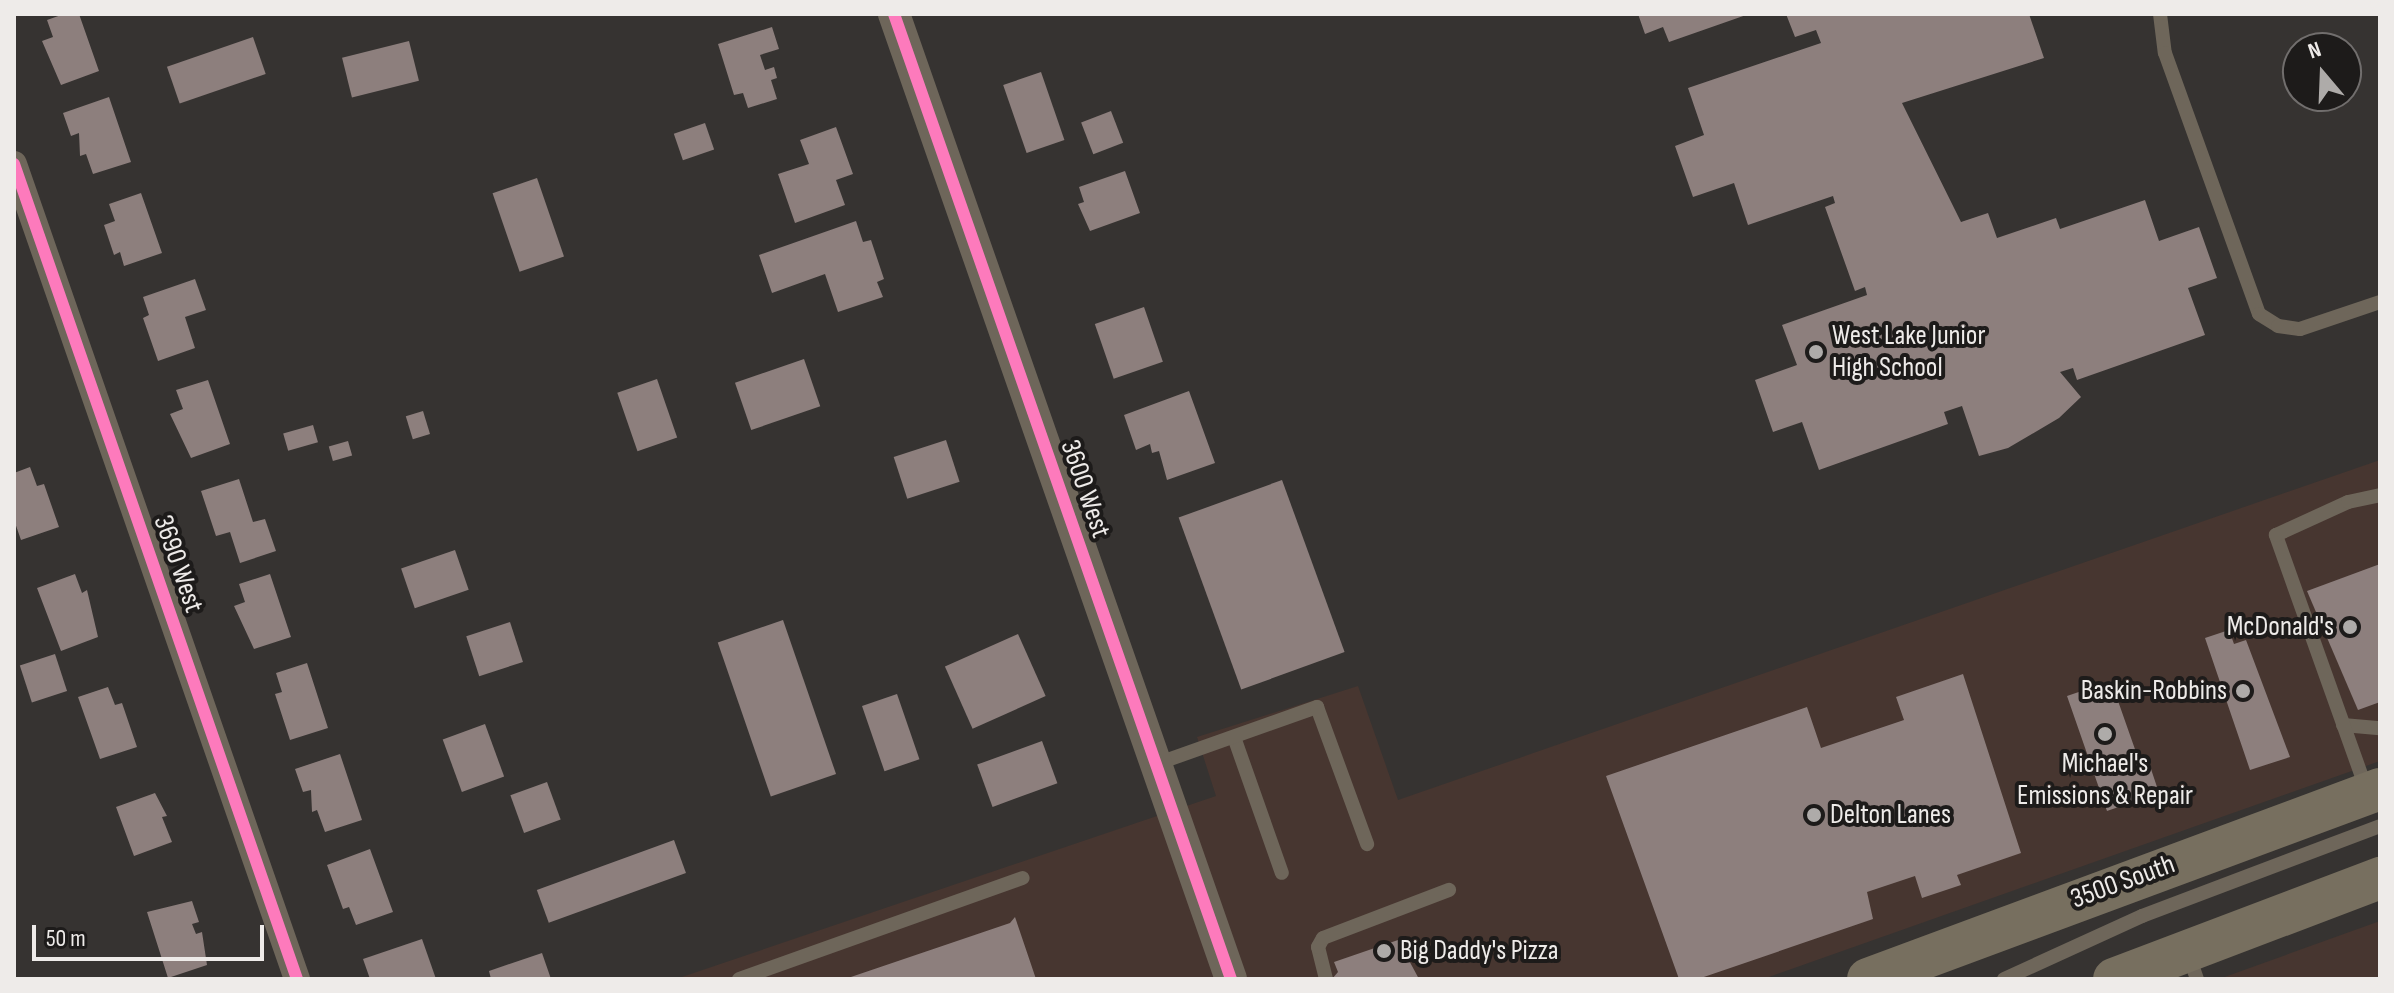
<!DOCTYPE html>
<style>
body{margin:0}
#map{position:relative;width:2394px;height:993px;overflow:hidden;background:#363331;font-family:"Sofia Sans Condensed",sans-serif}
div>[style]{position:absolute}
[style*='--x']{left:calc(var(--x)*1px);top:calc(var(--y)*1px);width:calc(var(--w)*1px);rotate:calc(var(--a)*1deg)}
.commercial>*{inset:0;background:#473630}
.building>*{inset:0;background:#8d7f7d;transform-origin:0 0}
.service>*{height:14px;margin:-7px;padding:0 7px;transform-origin:7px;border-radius:7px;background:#6e665a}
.minor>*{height:26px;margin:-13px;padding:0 13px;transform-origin:13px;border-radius:13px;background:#6e665a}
.tertiary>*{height:32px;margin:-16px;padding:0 16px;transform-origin:16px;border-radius:16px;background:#6e665a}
.primary>*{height:42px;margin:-21px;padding:0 21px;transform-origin:21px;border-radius:21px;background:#776f5f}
.cycleway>*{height:12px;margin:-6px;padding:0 6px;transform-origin:6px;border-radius:6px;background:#fd7abc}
.dots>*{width:22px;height:22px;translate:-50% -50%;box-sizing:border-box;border:4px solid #1d1b1a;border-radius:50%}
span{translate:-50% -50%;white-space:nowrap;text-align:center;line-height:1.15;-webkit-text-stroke:8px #1d1b1a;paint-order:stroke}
.poi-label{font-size:28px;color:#eeebe9}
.left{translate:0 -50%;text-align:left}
.right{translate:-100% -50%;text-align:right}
.street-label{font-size:28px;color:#eeebe9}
.frame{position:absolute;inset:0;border:16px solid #eeebe9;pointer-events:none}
.north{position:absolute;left:2282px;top:32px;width:80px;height:80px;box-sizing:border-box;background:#1d1b1a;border:2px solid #716e6d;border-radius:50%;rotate:341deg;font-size:22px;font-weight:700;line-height:32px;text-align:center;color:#eeebe9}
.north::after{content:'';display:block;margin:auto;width:28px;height:36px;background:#aeaba9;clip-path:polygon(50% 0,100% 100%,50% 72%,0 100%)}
.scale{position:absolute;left:32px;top:925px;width:232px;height:36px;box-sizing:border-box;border:4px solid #eeebe9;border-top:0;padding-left:10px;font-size:24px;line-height:28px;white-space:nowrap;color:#eeebe9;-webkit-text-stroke:6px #1d1b1a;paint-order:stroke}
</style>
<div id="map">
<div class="commercial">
<div style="clip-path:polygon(2380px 460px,2380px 761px,1763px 979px,676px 979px,1216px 796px,1197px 737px,1358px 686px,1398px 800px)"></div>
<div style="clip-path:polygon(2380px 921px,2380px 979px,2219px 979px)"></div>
</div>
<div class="building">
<div style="clip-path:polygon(64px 14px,79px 14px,99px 71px,61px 85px,42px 41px,53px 37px,47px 20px)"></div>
<div style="clip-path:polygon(1638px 14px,1749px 14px,1669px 42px,1663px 27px,1645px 34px)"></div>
<div style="clip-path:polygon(1786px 14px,2029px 14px,2044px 58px,1902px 103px,1961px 222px,1988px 213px,1997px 238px,2056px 218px,2060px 229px,2145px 200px,2159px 241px,2199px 227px,2217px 278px,2188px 288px,2205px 335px,2077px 380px,2073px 368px,2060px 372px,2081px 397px,2059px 418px,2008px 448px,1979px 456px,1962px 406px,1944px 412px,1948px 424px,1819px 470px,1802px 422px,1773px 432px,1755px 380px,1797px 365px,1782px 325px,1867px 295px,1865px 287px,1855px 291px,1825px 207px,1835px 203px,1833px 196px,1748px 225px,1734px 183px,1693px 197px,1675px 146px,1704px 135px,1688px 88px,1821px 43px,1816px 30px,1795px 37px)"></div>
<div style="clip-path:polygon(772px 27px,779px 49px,760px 55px,765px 70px,774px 67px,777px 78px,771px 80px,777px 99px,748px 108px,743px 93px,734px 95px,718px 44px)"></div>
<div style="left:253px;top:37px;width:39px;height:91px;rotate:71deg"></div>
<div style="left:409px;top:41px;width:41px;height:69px;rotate:76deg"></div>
<div style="left:1041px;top:72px;width:72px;height:40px;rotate:71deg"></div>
<div style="clip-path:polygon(109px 97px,131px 162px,93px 174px,86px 154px,80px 156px,79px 133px,71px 136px,63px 113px)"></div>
<div style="left:1111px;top:111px;width:34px;height:32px;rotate:69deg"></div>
<div style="left:705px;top:123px;width:28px;height:33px;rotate:71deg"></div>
<div style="clip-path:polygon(836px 127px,853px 174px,836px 180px,845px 205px,795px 223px,778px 174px,809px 164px,800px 140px)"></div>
<div style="clip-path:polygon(1125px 171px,1140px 213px,1090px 231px,1078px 204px,1084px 202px,1079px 187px)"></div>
<div style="left:537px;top:178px;width:83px;height:47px;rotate:71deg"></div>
<div style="clip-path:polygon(141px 193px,162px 253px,124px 266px,120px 252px,114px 255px,104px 225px,115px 221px,109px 204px)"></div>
<div style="clip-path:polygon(856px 221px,863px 242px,871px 240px,884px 279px,877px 282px,883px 297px,838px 312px,825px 274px,772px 293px,759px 255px)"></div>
<div style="clip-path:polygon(195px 279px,206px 310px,185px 317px,195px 348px,158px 361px,143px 318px,149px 315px,143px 297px)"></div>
<div style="left:1144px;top:307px;width:58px;height:52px;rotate:71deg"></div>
<div style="left:804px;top:359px;width:50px;height:73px;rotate:71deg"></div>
<div style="left:657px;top:379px;width:62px;height:42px;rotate:71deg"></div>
<div style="clip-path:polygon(208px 380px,230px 444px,191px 458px,170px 414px,183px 409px,176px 390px)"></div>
<div style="clip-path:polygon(1189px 391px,1215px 463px,1167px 480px,1159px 451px,1152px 453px,1150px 444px,1136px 450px,1124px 415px)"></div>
<div style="left:423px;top:411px;width:24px;height:18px;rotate:73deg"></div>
<div style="left:313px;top:425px;width:18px;height:31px;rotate:74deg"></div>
<div style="left:946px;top:440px;width:44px;height:55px;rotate:72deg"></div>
<div style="left:348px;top:441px;width:15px;height:20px;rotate:74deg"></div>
<div style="clip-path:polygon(30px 467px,37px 486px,44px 484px,59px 527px,21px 540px,14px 520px,14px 473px)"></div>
<div style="clip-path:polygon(239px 479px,253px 522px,265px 519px,276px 551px,240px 563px,230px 532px,216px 536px,201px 491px)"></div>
<div style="left:1282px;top:480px;width:183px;height:110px;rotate:70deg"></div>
<div style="left:455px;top:550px;width:42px;height:57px;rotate:71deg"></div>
<div style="clip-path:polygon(2380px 564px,2380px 702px,2358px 710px,2307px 591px)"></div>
<div style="clip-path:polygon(75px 574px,82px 593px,87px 590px,98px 637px,61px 651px,37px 588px)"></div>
<div style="clip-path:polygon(270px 574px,291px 637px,254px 649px,234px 606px,245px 602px,239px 584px)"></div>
<div style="left:783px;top:620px;width:163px;height:69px;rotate:71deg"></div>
<div style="left:510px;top:622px;width:42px;height:46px;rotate:72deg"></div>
<div style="clip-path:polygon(2229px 630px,2234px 644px,2246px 640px,2290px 757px,2250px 770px,2205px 638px)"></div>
<div style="left:1018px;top:634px;width:68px;height:80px;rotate:66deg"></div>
<div style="left:55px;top:654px;width:39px;height:37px;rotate:72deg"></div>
<div style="clip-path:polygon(307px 663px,328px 728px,290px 740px,275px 694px,282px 692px,276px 673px)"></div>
<div style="clip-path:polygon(1963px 674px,2021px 853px,1957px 875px,1961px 885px,1922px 898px,1915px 876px,1867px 892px,1873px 919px,1698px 979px,1679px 979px,1606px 776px,1807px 707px,1821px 748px,1904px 720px,1896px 697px)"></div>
<div style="clip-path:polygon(2111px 681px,2143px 772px,2151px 769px,2159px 793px,2107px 811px,2067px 696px)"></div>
<div style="clip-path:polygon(108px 687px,115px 705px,122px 703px,137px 747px,100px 759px,78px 697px)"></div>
<div style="left:897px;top:694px;width:69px;height:37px;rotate:71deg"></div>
<div style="left:485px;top:724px;width:56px;height:45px;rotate:70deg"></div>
<div style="left:1042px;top:741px;width:45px;height:69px;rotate:70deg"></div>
<div style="clip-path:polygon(340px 754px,362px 820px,325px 832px,317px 810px,312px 812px,311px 790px,303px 792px,295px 769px)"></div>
<div style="left:547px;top:782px;width:40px;height:39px;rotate:70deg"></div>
<div style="clip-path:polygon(155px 793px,167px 816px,162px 817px,172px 842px,134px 856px,116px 807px)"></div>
<div style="left:674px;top:840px;width:35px;height:146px;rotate:70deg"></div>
<div style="clip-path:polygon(370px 849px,393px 912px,356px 925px,349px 907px,343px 909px,327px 865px)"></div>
<div style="clip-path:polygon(192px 901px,199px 922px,192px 924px,196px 934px,202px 932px,207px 965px,168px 978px,147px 912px)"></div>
<div style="clip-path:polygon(1015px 917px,1036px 979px,845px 979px,1010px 923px)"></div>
<div style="clip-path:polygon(422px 939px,436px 979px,370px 979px,363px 959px)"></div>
<div style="clip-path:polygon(1398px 940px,1419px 979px,1332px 979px,1338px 972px,1334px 962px)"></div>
<div style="clip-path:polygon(542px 953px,551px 979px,491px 979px,489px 971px)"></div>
</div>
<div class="service">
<div style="--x:2160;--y:14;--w:39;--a:83"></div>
<div style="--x:2165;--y:53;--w:277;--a:70.2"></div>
<div style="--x:2259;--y:314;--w:22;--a:32"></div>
<div style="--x:2278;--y:326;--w:22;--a:8"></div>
<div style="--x:2300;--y:329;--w:84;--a:-18.6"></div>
<div style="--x:2343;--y:725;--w:37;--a:5"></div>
<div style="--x:1234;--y:737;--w:144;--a:70.6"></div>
<div style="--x:1156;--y:764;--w:171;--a:-19.5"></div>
<div style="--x:1317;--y:707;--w:146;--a:69.9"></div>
<div style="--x:2367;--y:791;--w:272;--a:-109.6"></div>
<div style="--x:2276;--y:535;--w:79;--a:-24.6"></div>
<div style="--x:2348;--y:502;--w:33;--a:-12"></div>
<div style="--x:2188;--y:953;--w:28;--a:71"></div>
<div style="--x:739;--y:979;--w:301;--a:-19.6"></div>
<div style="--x:1326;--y:979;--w:33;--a:-104"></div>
<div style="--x:1318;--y:947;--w:10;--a:-61"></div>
<div style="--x:1323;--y:938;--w:135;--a:-20.9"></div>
<div style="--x:2004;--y:979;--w:152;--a:-24.5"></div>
<div style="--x:2142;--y:916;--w:254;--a:-20.7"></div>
</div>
<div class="minor">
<div style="--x:14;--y:164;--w:863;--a:70.85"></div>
</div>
<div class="tertiary">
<div style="--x:894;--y:14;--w:1022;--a:70.75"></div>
</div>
<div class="primary">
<div style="--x:1868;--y:979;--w:546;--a:-20.36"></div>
<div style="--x:2114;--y:979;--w:285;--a:-20.8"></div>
</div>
<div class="cycleway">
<div style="--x:894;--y:14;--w:1022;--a:70.75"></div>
<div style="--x:14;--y:164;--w:863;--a:70.85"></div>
</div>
<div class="dots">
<div style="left:1816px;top:352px;background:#aeaba9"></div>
<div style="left:2350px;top:627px;background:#aeaba9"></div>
<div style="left:2243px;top:691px;background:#aeaba9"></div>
<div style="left:2105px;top:734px;background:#aeaba9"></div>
<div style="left:1814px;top:815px;background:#aeaba9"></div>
<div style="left:1384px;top:951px;background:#aeaba9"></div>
</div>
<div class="poi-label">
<span class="left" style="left:1832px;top:352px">West Lake Junior<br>High School</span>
<span class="right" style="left:2334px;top:627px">McDonald's</span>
<span class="right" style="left:2227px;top:691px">Baskin-Robbins</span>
<span style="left:2105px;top:780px">Michael's<br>Emissions &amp; Repair</span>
<span class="left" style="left:1830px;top:815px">Delton Lanes</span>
<span class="left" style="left:1400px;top:951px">Big Daddy's Pizza</span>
</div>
<div class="street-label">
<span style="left:1085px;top:489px;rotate:71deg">3600 West</span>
<span style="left:178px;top:564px;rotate:71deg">3690 West</span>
<span style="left:2123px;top:882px;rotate:-20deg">3500 South</span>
</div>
<div class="frame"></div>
<div class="north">N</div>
<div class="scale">50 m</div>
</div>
